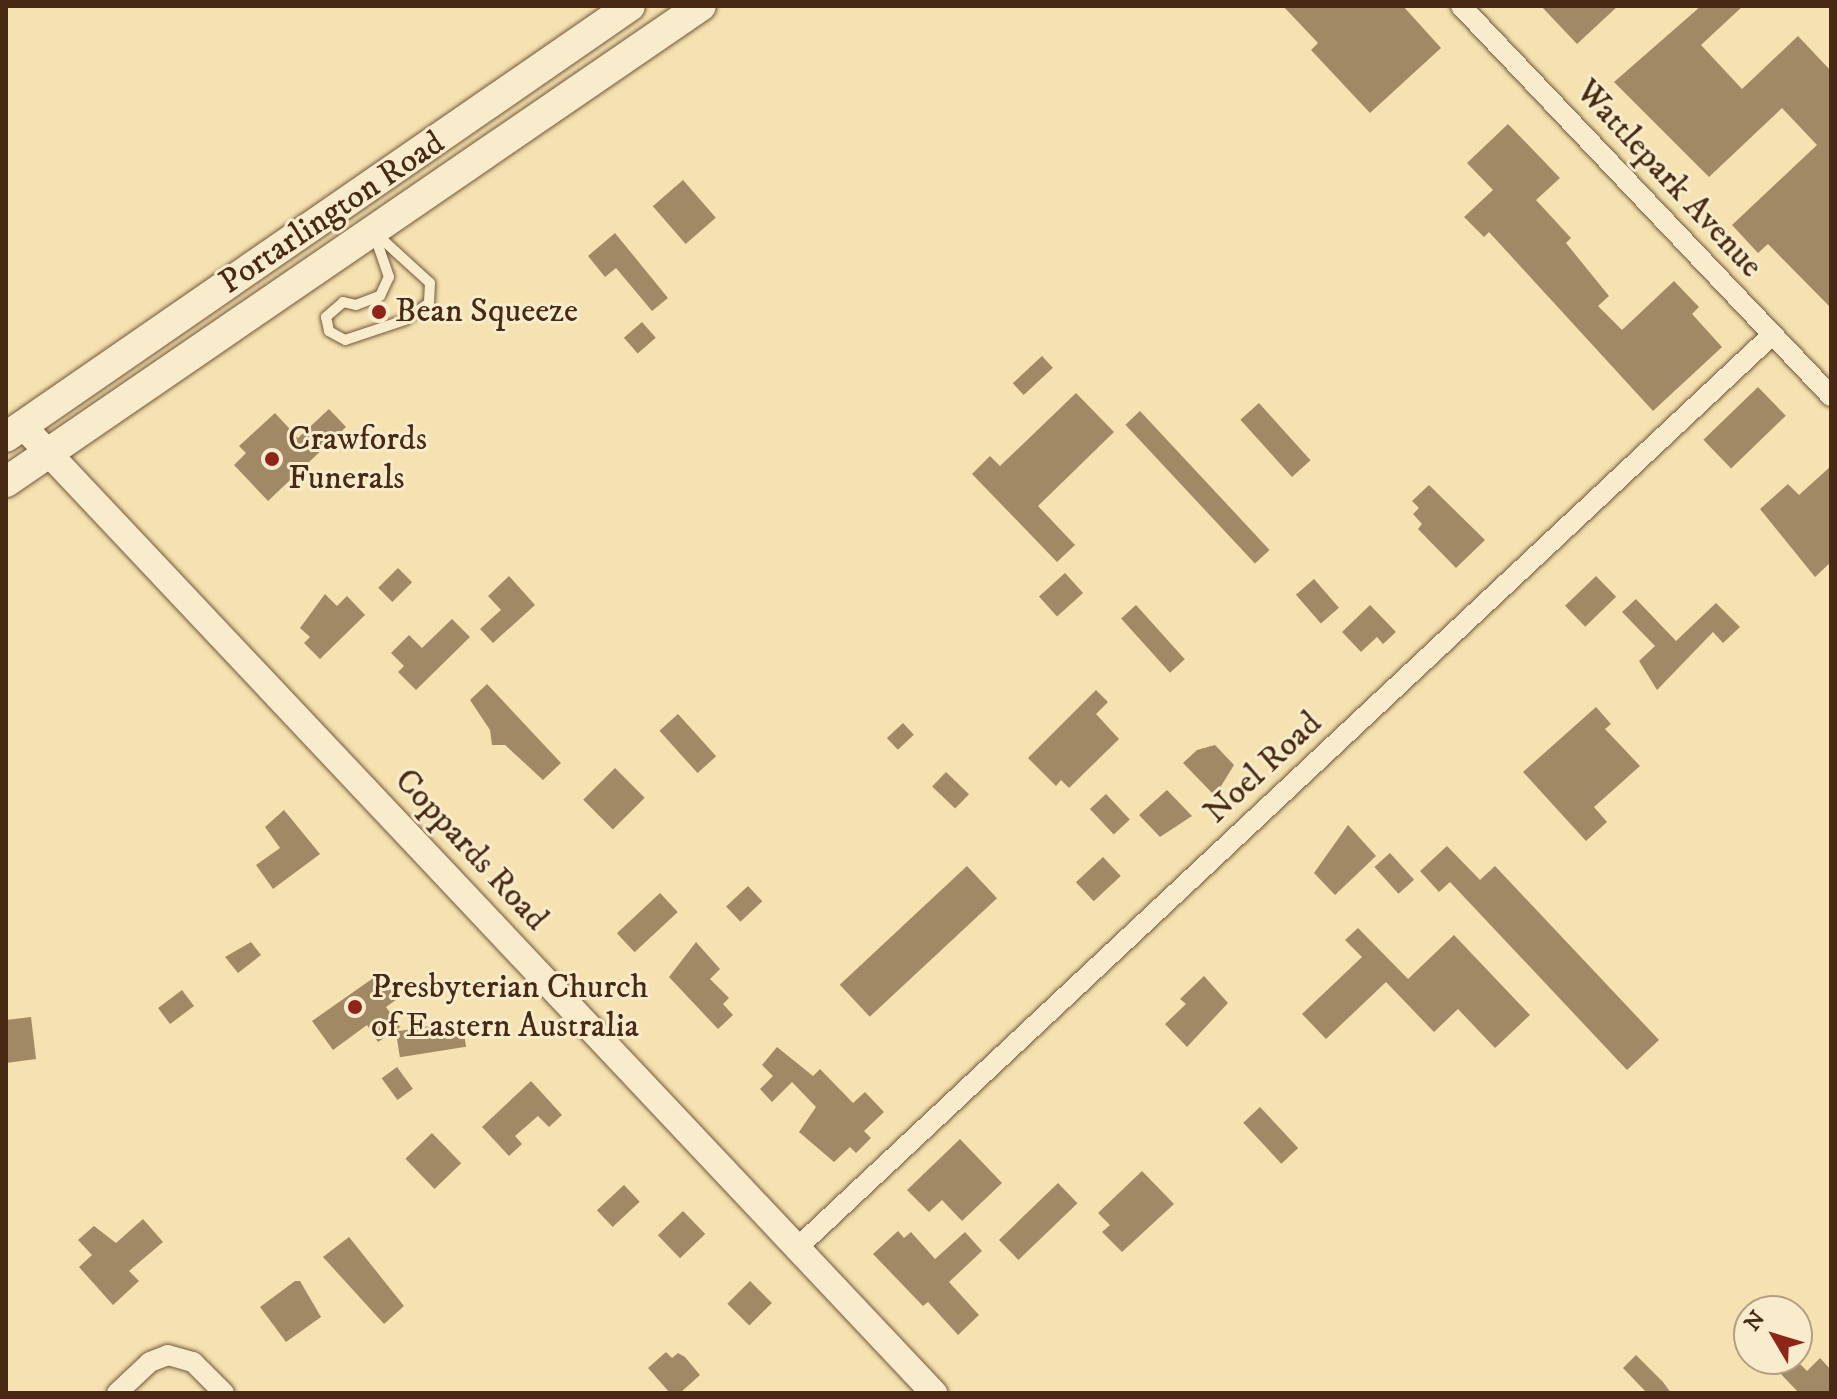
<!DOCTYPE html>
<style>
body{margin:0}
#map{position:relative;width:1837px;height:1399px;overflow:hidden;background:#f5e2b0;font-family:"IM FELL DW Pica",serif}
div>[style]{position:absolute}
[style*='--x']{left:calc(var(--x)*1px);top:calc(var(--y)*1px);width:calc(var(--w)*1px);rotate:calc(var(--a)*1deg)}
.building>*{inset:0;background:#a28965;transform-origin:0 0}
.roads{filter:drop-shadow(0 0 2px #73573b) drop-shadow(0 0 2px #73573b)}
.service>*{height:10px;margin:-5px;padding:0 5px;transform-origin:5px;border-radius:5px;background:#f8eccc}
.minor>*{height:20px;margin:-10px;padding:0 10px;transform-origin:10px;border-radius:10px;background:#f8eccc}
.tertiary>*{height:26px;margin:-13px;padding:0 13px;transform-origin:13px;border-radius:13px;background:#f8eccc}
.secondary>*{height:30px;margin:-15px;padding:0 15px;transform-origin:15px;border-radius:15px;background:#f8eccc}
.dots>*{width:22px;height:22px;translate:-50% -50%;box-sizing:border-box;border:4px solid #f8eccc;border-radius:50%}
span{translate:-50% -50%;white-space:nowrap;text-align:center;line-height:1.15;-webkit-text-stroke:6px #f8eccc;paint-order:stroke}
.street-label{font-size:34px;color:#482914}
.poi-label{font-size:34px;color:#482914}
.left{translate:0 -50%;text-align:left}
.frame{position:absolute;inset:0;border:8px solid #482914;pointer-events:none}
.north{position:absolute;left:1733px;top:1295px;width:80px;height:80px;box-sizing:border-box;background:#f8eccc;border:2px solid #b29e82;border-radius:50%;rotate:308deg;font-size:22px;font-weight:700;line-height:32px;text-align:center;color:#482914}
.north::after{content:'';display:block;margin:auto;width:28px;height:36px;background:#8f2418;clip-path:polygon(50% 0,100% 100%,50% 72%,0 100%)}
</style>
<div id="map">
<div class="building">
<div style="clip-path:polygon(1283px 6px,1403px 6px,1441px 48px,1370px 113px,1311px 50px,1318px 43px)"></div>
<div style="clip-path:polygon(1541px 6px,1618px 6px,1577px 44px)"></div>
<div style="clip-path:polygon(1701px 6px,1743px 6px,1701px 45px,1742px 89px,1798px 36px,1831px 71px,1831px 308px,1768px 244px,1758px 253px,1732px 225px,1817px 145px,1782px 108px,1709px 177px,1614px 82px)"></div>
<div style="clip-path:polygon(1508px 124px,1560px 178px,1536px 200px,1571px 238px,1566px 243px,1609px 296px,1598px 306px,1622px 330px,1674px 281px,1699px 307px,1692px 314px,1722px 347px,1653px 411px,1489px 232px,1484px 237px,1464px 217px,1493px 190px,1467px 163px)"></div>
<div style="left:683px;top:180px;width:50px;height:40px;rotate:49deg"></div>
<div style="clip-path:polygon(615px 233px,668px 298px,652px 311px,616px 268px,605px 277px,588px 256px)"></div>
<div style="left:642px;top:322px;width:21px;height:24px;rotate:49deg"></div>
<div style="left:1042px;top:356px;width:16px;height:40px;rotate:47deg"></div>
<div style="left:1758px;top:387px;width:40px;height:76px;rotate:46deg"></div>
<div style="clip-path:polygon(1076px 393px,1114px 432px,1038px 506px,1075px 545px,1057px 562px,972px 474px,990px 456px,1000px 466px)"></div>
<div style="left:1259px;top:403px;width:77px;height:25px;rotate:48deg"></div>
<div style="clip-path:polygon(329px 409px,346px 427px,268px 501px,234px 465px,246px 453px,239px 446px,275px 413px,298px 438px)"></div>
<div style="left:1140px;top:411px;width:190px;height:20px;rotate:47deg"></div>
<div style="clip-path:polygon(1831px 466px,1831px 562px,1815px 577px,1760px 509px,1788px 484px,1799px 495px)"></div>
<div style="clip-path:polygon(1429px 485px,1485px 540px,1456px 568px,1418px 529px,1422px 524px,1413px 514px,1419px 508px,1412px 501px)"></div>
<div style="left:398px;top:568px;width:20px;height:28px;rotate:45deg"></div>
<div style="left:1065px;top:573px;width:27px;height:35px;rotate:48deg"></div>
<div style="clip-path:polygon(509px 576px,535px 605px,493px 643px,480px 629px,501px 610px,488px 596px)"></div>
<div style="left:1596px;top:576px;width:29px;height:43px;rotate:46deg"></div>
<div style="left:1314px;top:579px;width:38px;height:24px;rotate:49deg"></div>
<div style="clip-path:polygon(325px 594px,337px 606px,347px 596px,365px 615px,320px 659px,304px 643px,310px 637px,300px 628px)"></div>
<div style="clip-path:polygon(1636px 599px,1676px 641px,1716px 603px,1740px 627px,1723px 643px,1713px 632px,1657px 690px,1639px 661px,1655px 646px,1622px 612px)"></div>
<div style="left:1136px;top:605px;width:73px;height:20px;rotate:48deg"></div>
<div style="clip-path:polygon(1370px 605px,1396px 632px,1383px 644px,1377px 637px,1361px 652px,1342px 632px)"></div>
<div style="clip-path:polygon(452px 619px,470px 637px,416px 690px,398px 672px,404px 666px,391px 653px,409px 635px,422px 648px)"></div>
<div style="clip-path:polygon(487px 684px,561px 763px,543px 780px,505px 745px,492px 745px,490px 730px,470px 700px)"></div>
<div style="clip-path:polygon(1096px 690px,1108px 702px,1096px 714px,1119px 739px,1069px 788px,1061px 780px,1056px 786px,1028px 758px)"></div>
<div style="clip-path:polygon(1596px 707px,1611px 724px,1605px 729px,1640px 766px,1594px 807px,1607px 822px,1586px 841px,1523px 772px)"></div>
<div style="left:678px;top:714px;width:57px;height:25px;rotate:48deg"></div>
<div style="left:903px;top:723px;width:16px;height:22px;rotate:47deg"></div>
<div style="clip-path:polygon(1215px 745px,1234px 765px,1215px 796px,1183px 763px,1197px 750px)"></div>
<div style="left:615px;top:768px;width:42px;height:45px;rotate:45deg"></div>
<div style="left:946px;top:772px;width:32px;height:20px;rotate:44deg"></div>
<div style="clip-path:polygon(1167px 790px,1192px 816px,1160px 837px,1139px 815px)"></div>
<div style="left:1106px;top:794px;width:35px;height:22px;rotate:47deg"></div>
<div style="clip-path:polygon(284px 810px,320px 854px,273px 889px,256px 865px,280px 848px,265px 827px)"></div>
<div style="clip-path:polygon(1348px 825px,1376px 856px,1335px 895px,1314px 873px)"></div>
<div style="clip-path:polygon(1447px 846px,1480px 880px,1495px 866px,1659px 1040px,1627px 1070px,1450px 882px,1439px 892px,1420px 871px)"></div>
<div style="left:1390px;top:853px;width:36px;height:21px;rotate:48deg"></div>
<div style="left:1103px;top:857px;width:26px;height:37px;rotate:47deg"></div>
<div style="left:967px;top:866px;width:44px;height:174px;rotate:47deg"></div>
<div style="left:748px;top:886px;width:21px;height:30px;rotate:47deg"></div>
<div style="left:660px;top:893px;width:26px;height:59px;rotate:47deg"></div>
<div style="clip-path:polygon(1358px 928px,1408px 979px,1454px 935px,1530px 1015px,1495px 1048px,1458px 1009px,1434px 1032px,1386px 982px,1326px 1039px,1302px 1014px,1362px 957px,1345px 940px)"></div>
<div style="clip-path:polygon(251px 942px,261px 955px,238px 973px,225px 957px)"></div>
<div style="clip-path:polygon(696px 942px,720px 969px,710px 979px,729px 998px,723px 1004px,733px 1015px,718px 1029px,669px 977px)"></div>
<div style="clip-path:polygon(379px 974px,397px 999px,386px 1007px,400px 1027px,378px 1042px,367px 1025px,333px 1050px,312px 1021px)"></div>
<div style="clip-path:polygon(1204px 976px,1228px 1003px,1187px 1047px,1165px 1024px,1186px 1004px,1180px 999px)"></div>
<div style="left:182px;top:990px;width:20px;height:30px;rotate:53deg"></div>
<div style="clip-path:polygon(31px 1017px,36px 1059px,6px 1063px,6px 1020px)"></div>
<div style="left:462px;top:1021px;width:26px;height:67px;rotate:81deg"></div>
<div style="clip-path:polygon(777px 1047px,813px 1076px,820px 1069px,853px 1103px,865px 1092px,884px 1112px,864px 1131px,871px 1138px,856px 1153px,850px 1147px,834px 1162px,799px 1132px,816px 1107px,792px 1082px,772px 1102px,760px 1089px,773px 1076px,762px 1065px)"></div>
<div style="left:397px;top:1067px;width:27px;height:19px;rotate:54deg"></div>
<div style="clip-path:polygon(531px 1081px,562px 1115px,549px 1127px,538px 1116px,515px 1136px,522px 1144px,509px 1156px,482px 1127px)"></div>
<div style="left:1260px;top:1107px;width:56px;height:23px;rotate:47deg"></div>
<div style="left:432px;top:1133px;width:42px;height:37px;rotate:46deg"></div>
<div style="clip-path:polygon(960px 1139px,1002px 1183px,962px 1221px,942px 1200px,929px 1212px,907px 1190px)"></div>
<div style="clip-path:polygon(1142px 1171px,1174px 1204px,1122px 1252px,1102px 1232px,1110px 1225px,1098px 1213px)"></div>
<div style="left:1058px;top:1183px;width:28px;height:82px;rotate:46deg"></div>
<div style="left:624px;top:1185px;width:23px;height:37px;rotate:47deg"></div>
<div style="left:683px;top:1211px;width:32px;height:35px;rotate:46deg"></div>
<div style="clip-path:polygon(143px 1219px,163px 1242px,129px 1271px,139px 1281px,113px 1305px,79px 1267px,92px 1255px,78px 1240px,94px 1226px,116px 1243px)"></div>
<div style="clip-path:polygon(898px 1231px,904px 1238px,911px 1232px,935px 1259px,965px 1232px,982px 1251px,949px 1282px,979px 1315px,958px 1335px,928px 1302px,923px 1306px,873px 1254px)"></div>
<div style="clip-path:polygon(349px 1237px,404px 1306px,384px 1324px,323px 1257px)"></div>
<div style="clip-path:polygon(295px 1281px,300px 1281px,321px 1317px,286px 1342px,260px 1307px)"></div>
<div style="left:750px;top:1281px;width:31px;height:32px;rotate:45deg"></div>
<div style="clip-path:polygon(666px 1352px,672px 1358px,678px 1353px,685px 1357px,700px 1375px,680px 1393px,670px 1393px,648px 1368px)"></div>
<div style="clip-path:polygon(1636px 1355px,1663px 1382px,1671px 1393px,1647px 1393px,1623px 1368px)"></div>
<div style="clip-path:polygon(1820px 1358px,1831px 1370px,1831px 1393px,1799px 1393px,1776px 1369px,1795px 1359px,1807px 1371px)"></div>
</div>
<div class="roads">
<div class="service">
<div style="--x:373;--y:231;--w:77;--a:42.4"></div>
<div style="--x:430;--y:283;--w:20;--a:93"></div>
<div style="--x:429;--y:303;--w:29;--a:145"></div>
<div style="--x:405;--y:320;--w:63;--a:161.6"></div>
<div style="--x:345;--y:340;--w:18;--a:-151"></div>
<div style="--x:329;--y:331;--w:14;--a:-102"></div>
<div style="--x:326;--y:317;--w:23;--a:-41"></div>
<div style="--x:343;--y:302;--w:13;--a:13"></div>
<div style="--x:356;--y:305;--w:26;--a:-21"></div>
<div style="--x:380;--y:296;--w:21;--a:-65"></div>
<div style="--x:389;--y:277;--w:49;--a:-109.2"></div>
</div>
<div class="minor">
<div style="--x:1461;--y:6;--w:538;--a:46.51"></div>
<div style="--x:797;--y:1248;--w:1336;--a:-43.12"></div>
<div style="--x:117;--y:1393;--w:45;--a:-43.2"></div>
<div style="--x:150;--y:1362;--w:19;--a:-21"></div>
<div style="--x:168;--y:1355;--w:26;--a:16"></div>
<div style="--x:193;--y:1362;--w:44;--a:45"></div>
</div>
<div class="tertiary">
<div style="--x:23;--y:426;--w:1329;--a:46.71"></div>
</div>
<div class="secondary">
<div style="--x:6;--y:437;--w:758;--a:-34.63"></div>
<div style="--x:6;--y:482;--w:842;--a:-34.41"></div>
</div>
</div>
<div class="dots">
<div style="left:379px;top:312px;background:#8f2418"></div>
<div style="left:272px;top:459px;background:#8f2418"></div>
<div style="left:355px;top:1007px;background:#8f2418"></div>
</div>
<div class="street-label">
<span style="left:1669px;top:179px;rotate:47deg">Wattlepark Avenue</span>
<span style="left:332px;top:213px;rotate:-34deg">Portarlington Road</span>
<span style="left:1263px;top:768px;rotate:-43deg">Noel Road</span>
<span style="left:471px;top:850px;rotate:47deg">Coppards Road</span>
</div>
<div class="poi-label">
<span class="left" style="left:395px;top:312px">Bean Squeeze</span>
<span class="left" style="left:288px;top:459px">Crawfords<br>Funerals</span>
<span class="left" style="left:371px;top:1007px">Presbyterian Church<br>of Eastern Australia</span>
</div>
<div class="frame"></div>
<div class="north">N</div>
</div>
